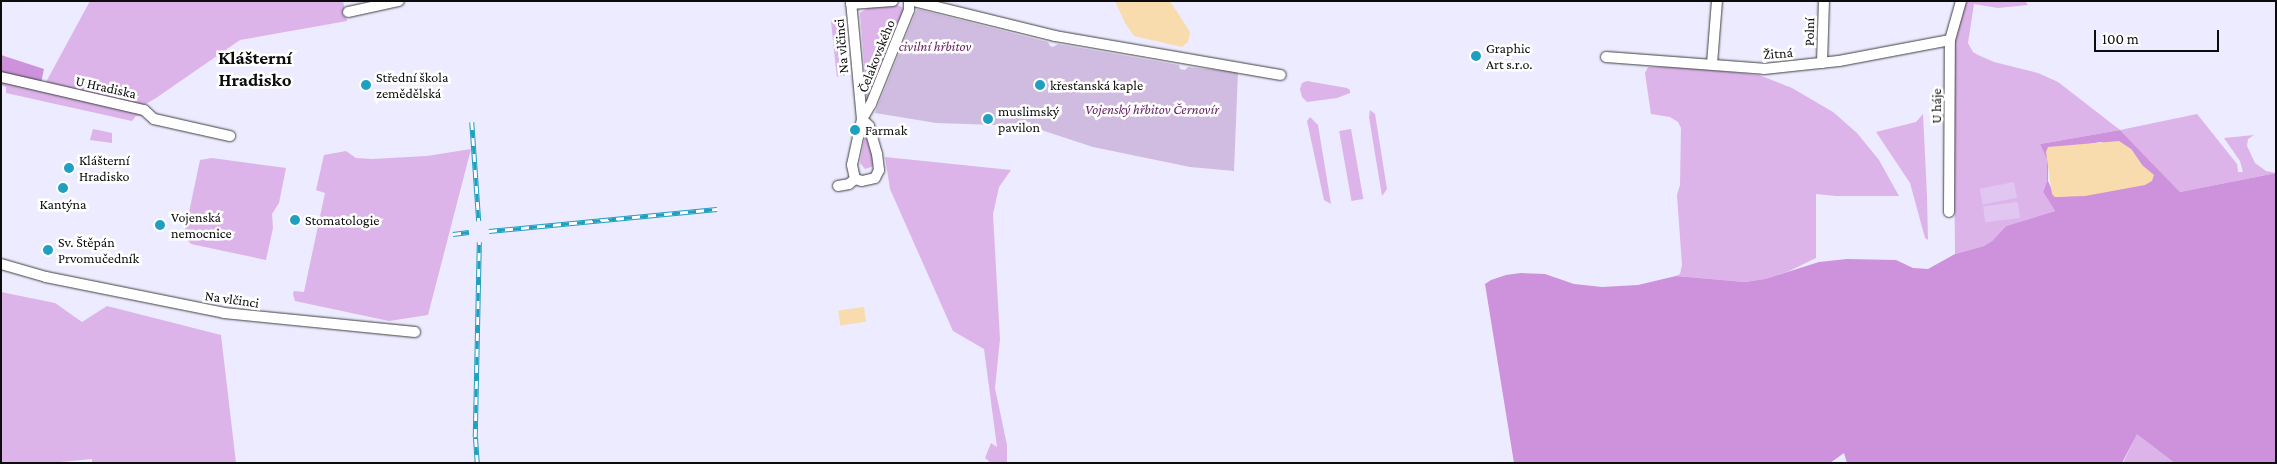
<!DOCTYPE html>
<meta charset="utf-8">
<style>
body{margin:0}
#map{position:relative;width:2277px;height:464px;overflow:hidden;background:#ecebff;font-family:"Crimson Pro",serif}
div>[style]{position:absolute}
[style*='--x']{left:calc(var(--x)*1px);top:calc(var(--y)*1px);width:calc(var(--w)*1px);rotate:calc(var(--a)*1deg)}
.green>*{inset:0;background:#dcb4ea;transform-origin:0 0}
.forest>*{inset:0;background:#cd92db}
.cemetery>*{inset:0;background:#d1bce1}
.pitch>*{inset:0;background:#e0c6f1;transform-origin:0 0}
.water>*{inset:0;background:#f8dcae;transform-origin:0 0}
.roads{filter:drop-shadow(0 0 1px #3f3f3f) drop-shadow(0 0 1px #3f3f3f)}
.minor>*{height:10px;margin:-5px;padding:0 5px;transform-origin:5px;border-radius:5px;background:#fff}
.rail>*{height:4.5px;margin-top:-2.25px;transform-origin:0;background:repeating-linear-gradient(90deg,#fff 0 8px,#20a0c0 0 16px);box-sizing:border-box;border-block:1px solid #20a0c0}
.dots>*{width:14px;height:14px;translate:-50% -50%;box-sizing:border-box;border:2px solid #fff;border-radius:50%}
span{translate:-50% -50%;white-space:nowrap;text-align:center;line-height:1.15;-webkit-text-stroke:5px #fff;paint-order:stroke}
.street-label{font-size:14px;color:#0c0c0c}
.park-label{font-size:14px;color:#651b62;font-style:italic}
.poi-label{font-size:14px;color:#0c0c0c}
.left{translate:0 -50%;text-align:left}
.district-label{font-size:19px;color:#0c0c0c;font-weight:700}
.frame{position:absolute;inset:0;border:2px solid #0c0c0c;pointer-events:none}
.scale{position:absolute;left:2094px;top:30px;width:125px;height:22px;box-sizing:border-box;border:2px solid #0c0c0c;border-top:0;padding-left:6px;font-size:15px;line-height:18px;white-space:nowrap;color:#0c0c0c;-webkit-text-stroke:4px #fff;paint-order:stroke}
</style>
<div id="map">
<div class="green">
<div style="clip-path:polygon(90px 1px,343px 1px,347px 21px,240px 40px,156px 98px,141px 107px,45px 84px)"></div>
<div style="clip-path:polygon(1965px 1px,2025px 1px,2028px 5px,1998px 8px,1974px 4px,1968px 43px,1973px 52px,1978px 55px,1994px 62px,2038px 73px,2058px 82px,2120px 130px,2197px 114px,2237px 164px,2238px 172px,2243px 172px,2240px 161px,2224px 138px,2254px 135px,2248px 139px,2247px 146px,2255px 163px,2266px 171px,2276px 173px,2180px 192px,2120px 130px,2040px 144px,2047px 160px,2047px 181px,2043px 192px,2055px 211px,2006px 226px,1992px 241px,1984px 246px,1955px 254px,1953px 40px)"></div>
<div style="clip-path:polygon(897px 5px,902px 7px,903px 11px,867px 100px,860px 13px,869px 7px)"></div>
<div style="left:839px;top:21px;width:55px;height:8px;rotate:84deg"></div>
<div style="clip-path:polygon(1648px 67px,1685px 67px,1759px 75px,1792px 88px,1833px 112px,1857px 133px,1879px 160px,1899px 196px,1836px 196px,1816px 194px,1816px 258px,1787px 272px,1765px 279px,1745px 282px,1676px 276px,1680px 274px,1682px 265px,1677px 195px,1680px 185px,1681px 128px,1678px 122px,1670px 117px,1651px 114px,1645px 73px)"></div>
<div style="clip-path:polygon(1px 80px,128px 110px,143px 116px,136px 116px,132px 121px,6px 93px,6px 87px,1px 85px)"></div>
<div style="clip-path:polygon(1307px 81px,1347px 88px,1350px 90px,1350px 93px,1337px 98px,1307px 102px,1302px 97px,1300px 89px,1302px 83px)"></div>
<div style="clip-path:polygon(1370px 110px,1375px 114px,1387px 189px,1382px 196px,1369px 117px)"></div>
<div style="clip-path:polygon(1923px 114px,1927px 196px,1928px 240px,1925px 238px,1910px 183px,1876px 132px,1916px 122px)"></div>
<div style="clip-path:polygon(1310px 117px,1318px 125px,1331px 204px,1324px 200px,1307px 121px)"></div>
<div style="clip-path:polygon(93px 129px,112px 133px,112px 143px,90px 140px)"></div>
<div style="left:1351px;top:129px;width:71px;height:12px;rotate:80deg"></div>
<div style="clip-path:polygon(866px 131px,875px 163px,874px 166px,865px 169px,860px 163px)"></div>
<div style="clip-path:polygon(471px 149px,428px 315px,389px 321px,295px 301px,293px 294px,294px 291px,304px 292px,325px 193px,316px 190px,324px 155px,346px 151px,356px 158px,372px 159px,427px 156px)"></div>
<div style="clip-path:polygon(885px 157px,1011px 170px,999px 187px,993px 214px,1000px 339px,995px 388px,1007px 445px,1007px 463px,991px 463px,985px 458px,991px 443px,997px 447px,984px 349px,953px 331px,890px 189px)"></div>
<div style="clip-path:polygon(212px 158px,286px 168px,279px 203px,272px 214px,273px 228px,266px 260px,191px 244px,184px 236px,200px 160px)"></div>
<div style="clip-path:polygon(1px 292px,55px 303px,82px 322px,107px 306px,221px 335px,236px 463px,92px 463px,92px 459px,50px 463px,1px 463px)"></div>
<div style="clip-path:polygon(2137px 433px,2171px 459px,2175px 463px,2123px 463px)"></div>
</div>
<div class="forest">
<div style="clip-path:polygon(1px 55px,44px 69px,41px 83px,1px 75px)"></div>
<div style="clip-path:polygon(evenodd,2120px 130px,2180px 192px,2276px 173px,2276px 463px,2175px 463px,2137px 434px,2122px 463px,1847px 463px,1844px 453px,1830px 463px,1514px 463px,1485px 284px,1491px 280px,1506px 275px,1521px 273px,1545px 274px,1574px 284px,1602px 287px,1638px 285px,1676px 276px,1745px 282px,1765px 279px,1819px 262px,1847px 259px,1896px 260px,1913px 268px,1928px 269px,1955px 254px,1984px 246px,1992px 241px,2006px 226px,2055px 211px,2043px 192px,2047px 181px,2047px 160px,2040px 144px,2120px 130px,2100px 142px,2131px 149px,2142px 165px,2069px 196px,2055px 197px,2048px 181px,2048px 160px,2061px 146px,2078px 146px,2100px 142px)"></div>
</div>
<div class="cemetery">
<div style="clip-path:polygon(917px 9px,1048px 42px,1050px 46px,1053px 47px,1058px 44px,1179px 65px,1180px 69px,1185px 70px,1188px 67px,1238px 72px,1234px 171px,1190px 167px,1093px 147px,1032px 127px,1030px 122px,1026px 122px,1023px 126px,936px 123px,875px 113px)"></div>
</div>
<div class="pitch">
<div style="left:2014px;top:182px;width:16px;height:35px;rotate:79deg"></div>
<div style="left:2018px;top:202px;width:16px;height:35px;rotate:83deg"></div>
</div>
<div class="water">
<div style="clip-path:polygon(1115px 1px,1170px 1px,1190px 32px,1188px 42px,1182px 47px,1134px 36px,1125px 23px)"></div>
<div style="clip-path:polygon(2119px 141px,2131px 149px,2142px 165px,2154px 175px,2152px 181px,2145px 185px,2085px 196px,2055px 197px,2052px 194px,2046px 152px,2048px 147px)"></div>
<div style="left:864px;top:307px;width:15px;height:26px;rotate:82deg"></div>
</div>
<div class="roads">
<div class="minor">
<div style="--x:851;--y:1;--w:119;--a:84.7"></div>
<div style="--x:862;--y:119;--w:47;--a:102.3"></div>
<div style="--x:852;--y:165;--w:14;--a:78"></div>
<div style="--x:855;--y:179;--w:7;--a:16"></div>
<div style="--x:862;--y:181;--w:13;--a:-13"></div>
<div style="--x:875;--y:178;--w:9;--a:-63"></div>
<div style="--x:879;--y:170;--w:16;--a:-97"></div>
<div style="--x:877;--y:154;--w:29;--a:-106"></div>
<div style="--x:869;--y:126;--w:10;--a:-135"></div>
<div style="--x:913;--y:1;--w:146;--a:13.8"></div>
<div style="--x:1055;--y:36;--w:229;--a:9.8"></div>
<div style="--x:851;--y:4;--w:42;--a:-4.1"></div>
<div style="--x:348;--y:12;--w:52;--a:-12.2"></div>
<div style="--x:1606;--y:57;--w:158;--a:4.3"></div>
<div style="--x:1764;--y:69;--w:75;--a:-6.1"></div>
<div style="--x:1839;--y:61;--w:113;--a:-10.7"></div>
<div style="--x:1822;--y:63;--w:62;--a:-88.2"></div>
<div style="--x:1712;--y:64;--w:63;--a:-85.5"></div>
<div style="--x:1;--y:77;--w:147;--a:13"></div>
<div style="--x:144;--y:110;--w:13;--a:42"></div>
<div style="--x:154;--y:119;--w:78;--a:12.6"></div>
<div style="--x:862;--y:119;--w:17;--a:-59"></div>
<div style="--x:871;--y:104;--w:101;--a:-68"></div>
<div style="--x:909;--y:10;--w:9;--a:-90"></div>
<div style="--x:838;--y:186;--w:11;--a:-10"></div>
<div style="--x:849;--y:184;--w:8;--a:-40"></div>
<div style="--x:1949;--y:212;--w:172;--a:-89.7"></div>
<div style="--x:1950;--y:40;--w:41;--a:-74.2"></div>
<div style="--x:1;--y:264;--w:47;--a:16.1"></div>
<div style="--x:46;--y:277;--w:182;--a:11.4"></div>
<div style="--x:224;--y:313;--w:192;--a:5.7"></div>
</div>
</div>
<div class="rail">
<div style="--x:472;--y:122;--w:99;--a:86"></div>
<div style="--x:489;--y:231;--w:229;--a:-5.5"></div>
<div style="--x:453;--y:234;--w:16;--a:-7"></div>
<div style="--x:477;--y:463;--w:26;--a:-94"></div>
<div style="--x:475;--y:437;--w:195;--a:-88.8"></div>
</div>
<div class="dots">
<div style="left:1476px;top:56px;background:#20a0c0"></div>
<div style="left:366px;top:85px;background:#20a0c0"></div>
<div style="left:1040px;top:85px;background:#20a0c0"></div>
<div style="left:988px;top:119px;background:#20a0c0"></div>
<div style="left:855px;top:130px;background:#20a0c0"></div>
<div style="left:69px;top:168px;background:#20a0c0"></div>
<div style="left:63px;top:188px;background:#20a0c0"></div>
<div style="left:295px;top:220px;background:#20a0c0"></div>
<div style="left:160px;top:225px;background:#20a0c0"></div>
<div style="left:48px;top:250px;background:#20a0c0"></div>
</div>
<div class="street-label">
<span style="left:1809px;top:32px;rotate:-89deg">Polní</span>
<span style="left:841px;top:46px;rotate:-95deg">Na vlčinci</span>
<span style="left:1778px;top:53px;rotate:-4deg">Žitná</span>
<span style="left:876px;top:56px;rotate:-68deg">Čelakovského</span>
<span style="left:106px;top:87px;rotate:13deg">U Hradiska</span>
<span style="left:1936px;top:106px;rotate:-90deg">U háje</span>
<span style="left:232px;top:299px;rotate:8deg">Na vlčinci</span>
</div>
<div class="park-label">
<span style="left:935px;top:46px">civilní hřbitov</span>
<span style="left:1152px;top:109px">Vojenský hřbitov Černovír</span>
</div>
<div class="poi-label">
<span class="left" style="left:1486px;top:56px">Graphic<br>Art s.r.o.</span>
<span class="left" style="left:376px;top:85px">Střední škola<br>zemědělská</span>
<span class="left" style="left:1050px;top:85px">křesťanská kaple</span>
<span class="left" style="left:998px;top:119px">muslimský<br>pavilon</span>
<span class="left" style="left:865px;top:130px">Farmak</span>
<span class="left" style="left:79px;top:168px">Klášterní<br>Hradisko</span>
<span style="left:63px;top:204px">Kantýna</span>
<span class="left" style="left:171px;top:225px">Vojenská<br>nemocnice</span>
<span class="left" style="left:305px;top:220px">Stomatologie</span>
<span class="left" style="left:58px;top:250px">Sv. Štěpán<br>Prvomučedník</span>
</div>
<div class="district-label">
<span style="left:255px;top:69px">Klášterní<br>Hradisko</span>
</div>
<div class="frame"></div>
<div class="scale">100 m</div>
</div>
